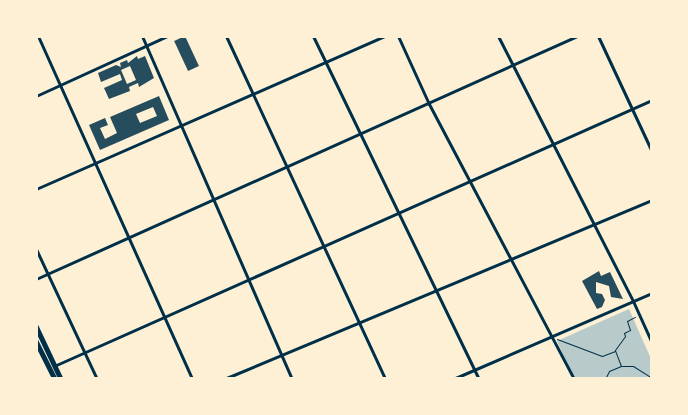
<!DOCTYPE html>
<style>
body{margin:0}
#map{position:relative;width:688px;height:415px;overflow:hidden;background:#fdf0d5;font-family:"IBM Plex Serif",serif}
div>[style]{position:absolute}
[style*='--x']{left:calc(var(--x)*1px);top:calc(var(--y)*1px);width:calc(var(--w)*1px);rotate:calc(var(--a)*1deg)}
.green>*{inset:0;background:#b9caca}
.building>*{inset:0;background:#264d5e;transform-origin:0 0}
.path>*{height:1px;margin:-0.5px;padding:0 0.5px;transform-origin:0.5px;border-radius:0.5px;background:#003049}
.minor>*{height:3px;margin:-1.5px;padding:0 1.5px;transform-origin:1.5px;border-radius:1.5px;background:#003049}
.secondary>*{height:4.5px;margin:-2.25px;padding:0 2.25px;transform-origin:2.25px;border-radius:2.25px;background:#003049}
span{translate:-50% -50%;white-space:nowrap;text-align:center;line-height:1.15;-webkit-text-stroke:4.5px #fdf0d5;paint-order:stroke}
.frame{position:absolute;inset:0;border:38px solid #fdf0d5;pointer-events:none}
</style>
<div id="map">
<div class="green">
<div style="clip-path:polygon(629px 309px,652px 361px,652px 375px,643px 379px,574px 379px,557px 341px)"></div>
</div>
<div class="building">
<div style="left:185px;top:36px;width:33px;height:12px;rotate:65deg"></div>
<div style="clip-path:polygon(evenodd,137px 56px,138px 59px,145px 56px,154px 78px,139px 87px,138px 83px,129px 87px,130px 91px,109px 99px,104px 88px,122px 80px,120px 74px,101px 82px,98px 73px,116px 65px,121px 67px,120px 63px,127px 60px,128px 63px,137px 56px,130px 66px,136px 80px,127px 84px,121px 70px,130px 66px)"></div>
<div style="clip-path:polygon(evenodd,159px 96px,169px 120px,100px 150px,89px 125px,105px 118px,108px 125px,100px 128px,105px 139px,117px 133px,110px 117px,159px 96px,153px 107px,157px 116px,140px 123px,136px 114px,153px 107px)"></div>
<div style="clip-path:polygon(599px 271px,601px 276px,610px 272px,623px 299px,611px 297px,609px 286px,596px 282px,596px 293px,602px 294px,605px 300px,602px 307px,597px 309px,582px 281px)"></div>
</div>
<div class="path">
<div style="--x:557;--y:339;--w:48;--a:20.7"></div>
<div style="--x:602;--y:356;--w:14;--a:-21"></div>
<div style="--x:622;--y:366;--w:11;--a:0"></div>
<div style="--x:633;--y:366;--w:19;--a:32"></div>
<div style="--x:605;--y:379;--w:9;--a:-63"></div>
<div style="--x:609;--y:371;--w:13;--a:-23"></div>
<div style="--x:621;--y:366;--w:17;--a:-111"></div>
<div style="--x:615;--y:350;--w:17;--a:-54"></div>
<div style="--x:625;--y:336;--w:3;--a:-108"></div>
<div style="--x:624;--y:333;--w:7;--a:-27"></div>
<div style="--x:630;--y:330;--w:9;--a:-108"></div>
<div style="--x:627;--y:321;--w:9;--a:-27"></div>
<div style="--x:643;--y:379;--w:10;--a:-24"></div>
</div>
<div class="minor">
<div style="--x:38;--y:36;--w:376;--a:65.8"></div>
<div style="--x:142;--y:36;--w:374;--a:66.4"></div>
<div style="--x:226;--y:36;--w:378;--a:65.1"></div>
<div style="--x:313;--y:36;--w:381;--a:64.2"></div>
<div style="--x:398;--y:36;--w:75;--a:65.5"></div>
<div style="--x:429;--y:104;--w:311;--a:62.2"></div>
<div style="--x:498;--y:36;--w:297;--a:63"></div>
<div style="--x:633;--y:301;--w:46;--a:65.7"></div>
<div style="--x:598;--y:36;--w:128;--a:65"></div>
<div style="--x:36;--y:96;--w:144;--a:-24.6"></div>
<div style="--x:36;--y:189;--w:381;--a:-23.7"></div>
<div style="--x:36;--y:249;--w:144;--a:64.9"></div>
<div style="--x:36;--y:279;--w:593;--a:-24.19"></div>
<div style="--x:54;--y:366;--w:654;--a:-23.98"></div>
<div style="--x:224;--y:379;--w:464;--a:-22.7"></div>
<div style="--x:453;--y:379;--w:217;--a:-23.4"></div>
</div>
<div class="secondary">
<div style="--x:36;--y:326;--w:59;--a:64.7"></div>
<div style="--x:36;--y:341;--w:42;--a:63.4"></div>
</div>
<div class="frame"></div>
</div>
